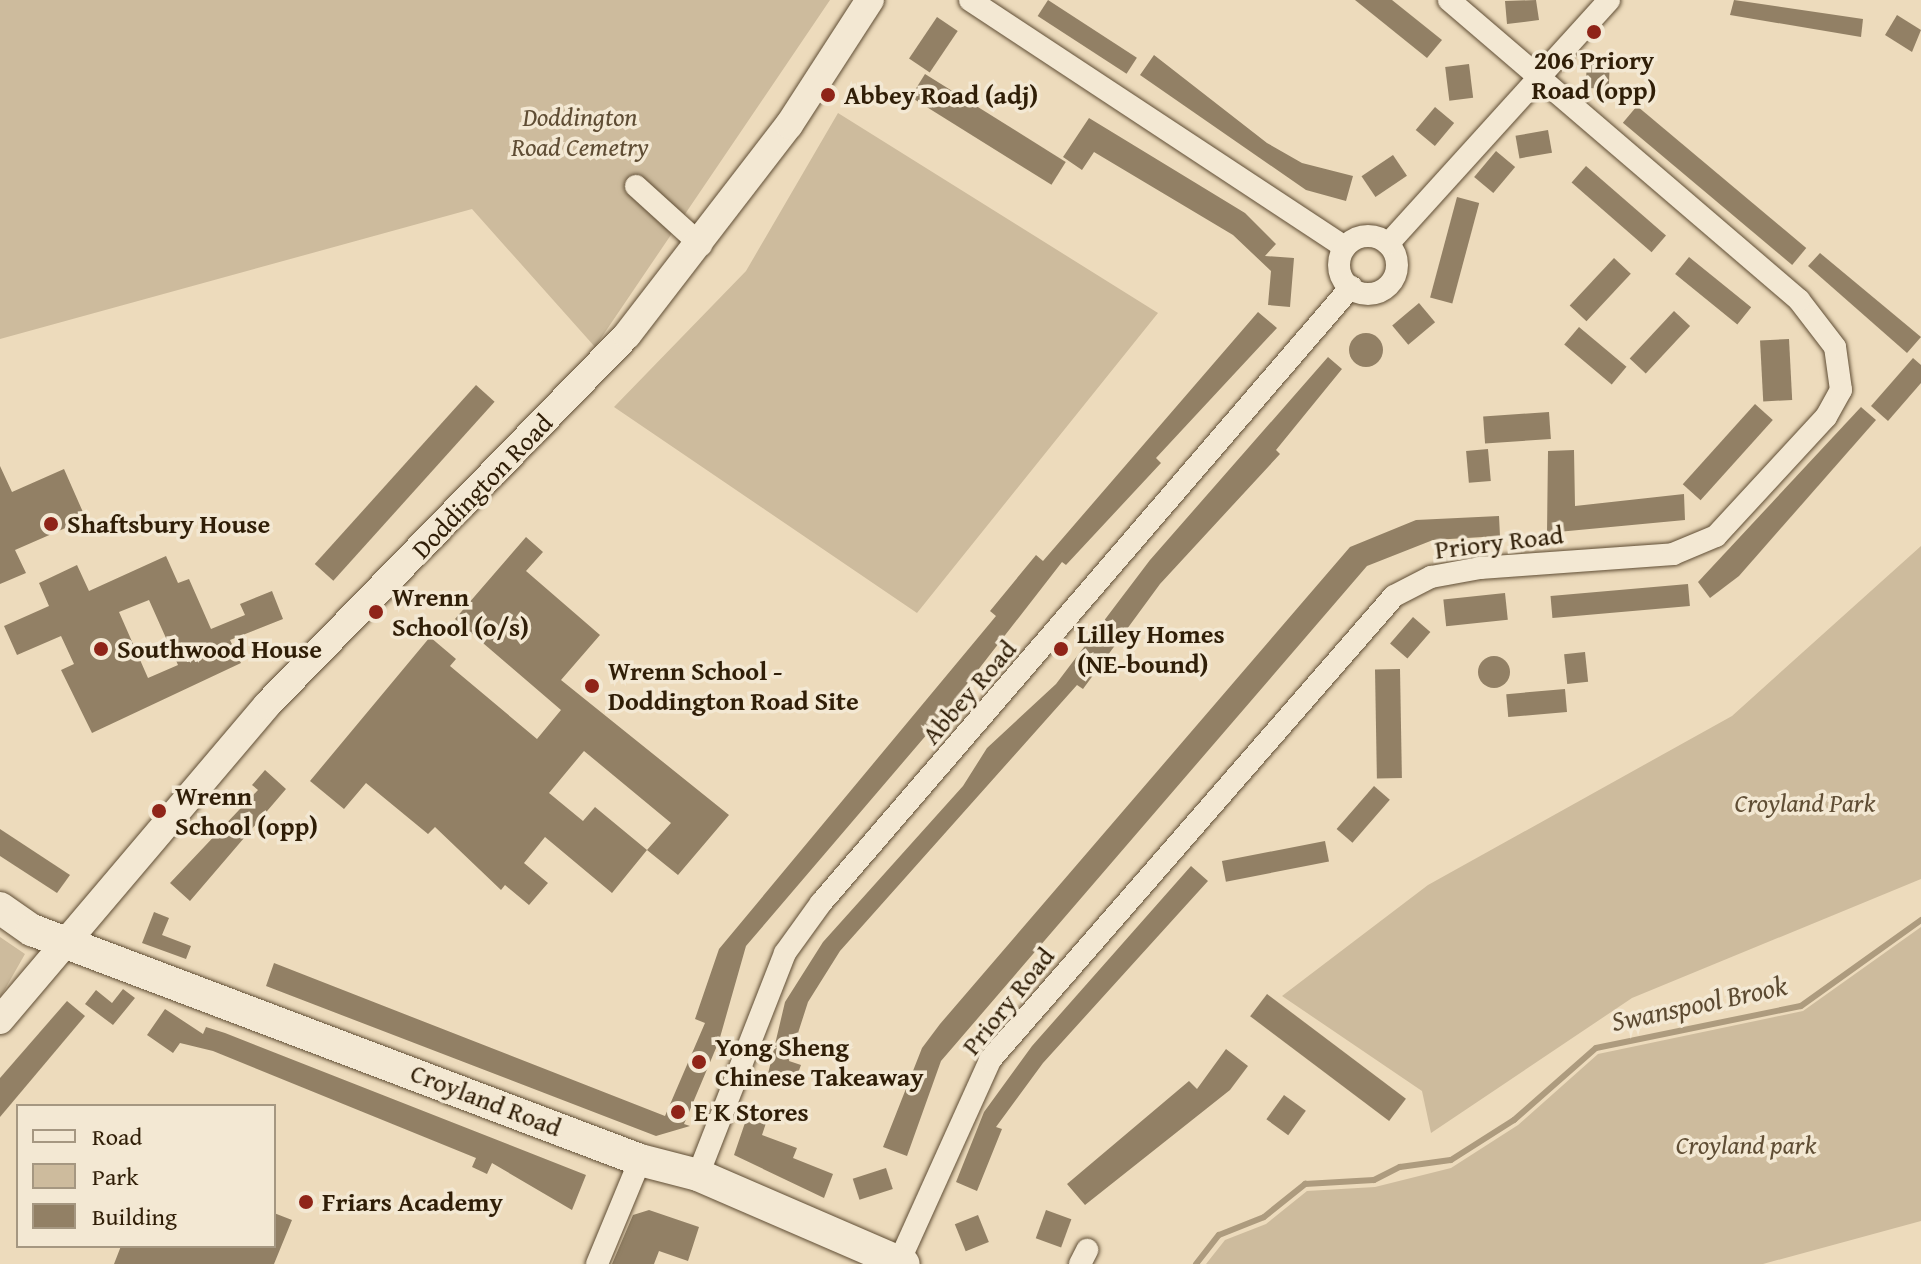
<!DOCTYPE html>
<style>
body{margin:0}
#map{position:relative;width:1921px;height:1264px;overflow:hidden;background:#eddbbc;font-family:"Gentium Book Plus",serif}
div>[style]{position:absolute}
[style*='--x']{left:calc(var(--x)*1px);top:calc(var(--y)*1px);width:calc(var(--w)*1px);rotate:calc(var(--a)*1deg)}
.green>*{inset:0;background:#cdbb9d}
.stream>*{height:6px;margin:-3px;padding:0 3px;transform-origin:3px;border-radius:3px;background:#ad9b7e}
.building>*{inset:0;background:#928065;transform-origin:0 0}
.round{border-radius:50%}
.roads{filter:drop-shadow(0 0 2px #5f4d34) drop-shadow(0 0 2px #5f4d34)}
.minor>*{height:22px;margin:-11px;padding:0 11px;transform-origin:11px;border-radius:11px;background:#f3e8d3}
.minor>.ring{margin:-11px;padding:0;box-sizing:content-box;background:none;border:22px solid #f3e8d3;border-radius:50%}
.tertiary>*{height:28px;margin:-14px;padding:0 14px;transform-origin:14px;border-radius:14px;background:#f3e8d3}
.secondary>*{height:32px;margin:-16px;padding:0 16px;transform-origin:16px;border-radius:16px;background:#f3e8d3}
.dots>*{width:22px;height:22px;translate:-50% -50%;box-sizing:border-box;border:4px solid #f3e8d3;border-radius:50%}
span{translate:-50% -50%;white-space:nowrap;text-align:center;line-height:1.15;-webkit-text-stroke:7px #f3e8d3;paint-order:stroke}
.poi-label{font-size:26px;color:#301e07;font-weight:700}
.left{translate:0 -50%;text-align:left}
.park-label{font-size:26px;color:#5f4d34;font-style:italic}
.street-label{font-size:26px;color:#301e07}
.water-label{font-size:28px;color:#5c4a31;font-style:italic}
.legend{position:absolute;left:16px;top:1104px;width:260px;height:144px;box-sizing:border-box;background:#f3e8d3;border:2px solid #a59781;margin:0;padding:10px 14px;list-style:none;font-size:24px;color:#301e07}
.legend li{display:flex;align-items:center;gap:16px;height:40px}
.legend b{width:40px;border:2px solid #a59781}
</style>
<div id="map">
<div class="green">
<div style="clip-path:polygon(0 0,830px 0,595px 347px,472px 209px,0 339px)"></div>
<div style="clip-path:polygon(838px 113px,1158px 313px,917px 613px,614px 407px,746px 271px)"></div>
<div style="clip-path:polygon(1921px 546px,1921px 879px,1632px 998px,1431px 1133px,1422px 1091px,1282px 996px,1428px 885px,1732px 716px)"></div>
<div style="clip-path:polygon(1921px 927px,1921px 1221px,1763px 1264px,1206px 1264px,1225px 1240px,1266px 1224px,1307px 1191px,1375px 1187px,1451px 1168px,1518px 1125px,1598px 1054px,1803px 1011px)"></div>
<div style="clip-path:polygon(0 937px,25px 954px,0 998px)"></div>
</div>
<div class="stream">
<div style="--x:1196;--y:1264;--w:37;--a:-52"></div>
<div style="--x:1219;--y:1235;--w:48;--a:-21.8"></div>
<div style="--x:1264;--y:1217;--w:53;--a:-38.8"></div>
<div style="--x:1305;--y:1184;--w:69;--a:-3.3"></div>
<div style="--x:1374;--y:1180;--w:29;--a:-27"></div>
<div style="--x:1400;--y:1167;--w:51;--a:-7.8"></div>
<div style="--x:1451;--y:1160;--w:75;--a:-32.4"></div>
<div style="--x:1514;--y:1120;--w:109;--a:-41.3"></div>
<div style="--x:1596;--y:1048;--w:209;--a:-11.6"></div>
<div style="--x:1801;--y:1006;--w:148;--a:-35.6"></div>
</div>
<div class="building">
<div style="left:1048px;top:0;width:106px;height:19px;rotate:33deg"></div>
<div style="clip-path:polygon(1355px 0,1392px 0,1442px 40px,1427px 58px)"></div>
<div style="clip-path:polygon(1536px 0,1539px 20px,1507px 24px,1505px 1px)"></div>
<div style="clip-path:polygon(1734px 0,1863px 19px,1861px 37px,1730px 15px)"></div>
<div style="clip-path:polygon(1897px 15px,1921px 30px,1912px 52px,1885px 35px)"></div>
<div style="left:937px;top:17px;width:25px;height:50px;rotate:34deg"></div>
<div style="clip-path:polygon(1154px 55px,1267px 143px,1302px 163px,1353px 176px,1346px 201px,1306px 190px,1140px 75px)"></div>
<div style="left:1587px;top:55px;width:23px;height:33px;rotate:2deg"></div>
<div style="left:1469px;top:64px;width:34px;height:24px;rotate:83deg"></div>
<div style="left:925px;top:74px;width:166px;height:27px;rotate:32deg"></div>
<div style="left:1637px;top:106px;width:221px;height:22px;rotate:40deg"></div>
<div style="left:1435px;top:107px;width:25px;height:30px;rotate:40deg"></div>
<div style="clip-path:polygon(1089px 118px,1245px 213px,1276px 244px,1265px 256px,1294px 258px,1290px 307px,1268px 305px,1271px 271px,1233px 235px,1094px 152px,1082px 170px,1063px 157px)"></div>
<div style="left:1548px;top:130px;width:23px;height:33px;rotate:80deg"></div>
<div style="left:1496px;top:151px;width:25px;height:34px;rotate:40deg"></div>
<div style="left:1393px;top:155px;width:25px;height:38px;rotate:56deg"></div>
<div style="left:1586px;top:166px;width:106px;height:22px;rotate:41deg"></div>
<div style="left:1457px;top:197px;width:23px;height:104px;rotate:15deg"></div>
<div style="clip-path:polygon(1820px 253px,1921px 337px,1907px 353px,1808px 266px)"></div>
<div style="left:1689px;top:257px;width:80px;height:22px;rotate:39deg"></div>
<div style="left:1614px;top:258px;width:23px;height:65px;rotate:43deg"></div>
<div style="left:1419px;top:303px;width:25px;height:35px;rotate:50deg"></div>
<div style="left:1674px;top:311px;width:22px;height:65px;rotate:43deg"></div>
<div style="clip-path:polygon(1258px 312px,1277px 328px,1156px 458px,1161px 463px,1066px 565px,1062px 562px,940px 719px,746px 946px,719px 1041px,684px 1124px,690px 1126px,656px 1136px,266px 986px,274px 963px,665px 1116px,705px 1023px,695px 1019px,719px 949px,996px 616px,990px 611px,1036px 555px,1043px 561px)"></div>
<div style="left:1579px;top:327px;width:62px;height:23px;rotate:40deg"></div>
<div class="round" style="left:1349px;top:333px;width:34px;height:34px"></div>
<div style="left:1789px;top:339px;width:61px;height:29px;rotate:87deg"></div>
<div style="clip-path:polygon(1328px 357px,1342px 369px,1276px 450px,1280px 454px,1160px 584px,1083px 689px,1077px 685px,840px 951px,808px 1002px,789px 1061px,801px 1065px,794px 1084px,768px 1074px,785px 1002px,823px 942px,963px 786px,987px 748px,1056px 684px,1150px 560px)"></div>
<div style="clip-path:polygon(1913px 358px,1921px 365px,1921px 383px,1888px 421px,1871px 406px)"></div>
<div style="left:476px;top:385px;width:25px;height:241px;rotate:42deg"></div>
<div style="left:1755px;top:404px;width:24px;height:108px;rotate:42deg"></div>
<div style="clip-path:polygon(1861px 407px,1876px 420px,1739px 576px,1710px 598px,1698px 582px)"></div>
<div style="left:1549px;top:412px;width:27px;height:66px;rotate:86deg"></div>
<div style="left:1488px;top:449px;width:32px;height:22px;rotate:85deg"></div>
<div style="clip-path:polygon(1574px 450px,1575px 506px,1684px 494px,1685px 520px,1547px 533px,1548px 451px)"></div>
<div style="clip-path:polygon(0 466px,12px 492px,64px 469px,86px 519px,15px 550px,26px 573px,0 584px)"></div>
<div style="clip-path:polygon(1499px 516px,1500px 536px,1433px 540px,1367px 566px,941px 1061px,907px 1156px,883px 1147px,922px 1048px,940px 1024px,1350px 547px,1416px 520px)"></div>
<div style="clip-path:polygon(evenodd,526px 537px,543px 552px,526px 571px,600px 635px,561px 680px,729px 815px,678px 875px,647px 850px,612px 893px,545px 837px,524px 863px,548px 883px,529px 905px,505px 885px,501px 890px,435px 827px,428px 834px,366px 783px,344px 809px,310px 781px,430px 637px,456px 659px,450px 666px,537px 739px,561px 710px,455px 619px,526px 537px,584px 751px,671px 823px,647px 850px,595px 807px,583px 821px,549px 793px,584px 751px)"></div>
<div style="clip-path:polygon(evenodd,166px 556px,178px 583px,189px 579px,211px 629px,245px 615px,240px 604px,272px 591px,283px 619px,230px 640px,241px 663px,92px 733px,61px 670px,74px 664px,61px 636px,17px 655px,4px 626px,49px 606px,39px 583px,77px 565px,89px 591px,166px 556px,149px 600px,178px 665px,148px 678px,119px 612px,149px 600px)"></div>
<div style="left:1688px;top:584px;width:22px;height:138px;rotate:85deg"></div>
<div style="left:1505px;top:593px;width:27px;height:62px;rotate:84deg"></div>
<div style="left:1413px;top:617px;width:23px;height:35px;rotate:41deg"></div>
<div style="left:1585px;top:652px;width:30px;height:21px;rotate:84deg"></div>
<div class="round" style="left:1478px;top:656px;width:32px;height:32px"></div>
<div style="left:1400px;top:669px;width:109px;height:25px;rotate:89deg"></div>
<div style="left:1565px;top:689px;width:23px;height:59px;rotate:85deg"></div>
<div style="clip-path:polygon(265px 770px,286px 789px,190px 901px,170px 883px,258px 790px,252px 785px)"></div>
<div style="left:1374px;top:786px;width:21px;height:57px;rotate:41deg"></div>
<div style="clip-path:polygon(0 829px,70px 875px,57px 893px,0 856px)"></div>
<div style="left:1325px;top:841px;width:21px;height:105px;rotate:79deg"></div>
<div style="clip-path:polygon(1191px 866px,1208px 881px,1043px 1063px,996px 1127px,1002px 1129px,977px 1191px,956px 1182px,984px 1112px,1032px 1046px)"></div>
<div style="clip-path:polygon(154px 912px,169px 918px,162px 935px,191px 946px,186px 959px,142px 943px)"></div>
<div style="clip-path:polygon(123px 989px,135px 998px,113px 1025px,85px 1004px,96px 990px,112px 1003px)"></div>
<div style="left:1267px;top:994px;width:174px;height:28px;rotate:37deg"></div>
<div style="clip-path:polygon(67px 1001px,85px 1016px,0 1117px,0 1078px)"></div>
<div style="clip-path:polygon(165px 1009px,203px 1034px,206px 1027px,225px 1033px,586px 1175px,572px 1210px,492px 1163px,487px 1174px,472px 1167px,476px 1158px,213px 1051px,180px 1043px,173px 1053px,147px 1035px)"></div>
<div style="clip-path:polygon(1226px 1049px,1248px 1066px,1230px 1090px,1085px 1205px,1067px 1184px,1189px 1081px,1197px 1089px)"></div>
<div style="left:1284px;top:1095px;width:27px;height:30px;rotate:36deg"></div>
<div style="clip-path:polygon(748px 1114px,767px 1120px,762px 1135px,797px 1148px,793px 1158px,833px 1174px,824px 1198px,734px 1155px)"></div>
<div style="left:886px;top:1168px;width:22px;height:35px;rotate:72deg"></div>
<div style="clip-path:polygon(649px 1210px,699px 1227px,688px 1261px,659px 1251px,654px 1264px,612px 1264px,633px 1215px)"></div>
<div style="left:1046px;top:1210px;width:27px;height:30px;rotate:20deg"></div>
<div style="clip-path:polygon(274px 1213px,292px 1220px,274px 1264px,114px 1264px,121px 1246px,274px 1246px)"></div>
<div style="left:978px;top:1215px;width:29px;height:25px;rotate:68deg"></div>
</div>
<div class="roads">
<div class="minor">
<div style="--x:970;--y:0;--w:449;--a:33.4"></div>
<div style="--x:636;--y:186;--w:88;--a:42.2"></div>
<div class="ring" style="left:1339px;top:236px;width:36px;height:36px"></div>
<div style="--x:1388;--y:244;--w:329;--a:-47.8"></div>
<div style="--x:698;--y:1175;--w:238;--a:-68.6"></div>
<div style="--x:785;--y:953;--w:62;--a:-54.2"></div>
<div style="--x:821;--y:903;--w:813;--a:-49.29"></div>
<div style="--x:899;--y:1262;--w:222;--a:-65.7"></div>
<div style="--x:990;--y:1060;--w:615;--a:-48.95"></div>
<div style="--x:1394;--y:596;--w:42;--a:-27.2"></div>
<div style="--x:1431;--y:577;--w:50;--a:-10.4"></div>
<div style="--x:1480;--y:568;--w:194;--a:-4.1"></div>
<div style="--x:1673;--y:554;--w:47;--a:-22.7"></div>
<div style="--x:1716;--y:536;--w:162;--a:-47.3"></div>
<div style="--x:1826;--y:417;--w:31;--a:-61"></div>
<div style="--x:1841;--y:390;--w:43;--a:-97.9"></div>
<div style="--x:1835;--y:347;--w:59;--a:-127.5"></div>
<div style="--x:1799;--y:300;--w:461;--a:-139.4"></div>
<div style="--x:597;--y:1264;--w:113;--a:-67.5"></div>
<div style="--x:1080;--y:1264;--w:16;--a:-63"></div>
</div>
<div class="tertiary">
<div style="--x:0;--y:1020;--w:413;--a:-49.7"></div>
<div style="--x:267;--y:705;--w:516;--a:-45.78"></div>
<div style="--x:627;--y:335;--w:265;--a:-52.4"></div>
<div style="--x:789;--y:125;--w:149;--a:-57.1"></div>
</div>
<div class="secondary">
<div style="--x:0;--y:908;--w:39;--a:35"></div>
<div style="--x:32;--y:930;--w:650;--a:20.72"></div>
<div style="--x:640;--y:1160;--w:60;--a:14.5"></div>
<div style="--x:698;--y:1175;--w:224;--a:23.4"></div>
</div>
</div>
<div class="dots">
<div style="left:1594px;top:32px;background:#8f2418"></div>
<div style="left:828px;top:95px;background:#8f2418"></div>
<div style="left:51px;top:524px;background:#8f2418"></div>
<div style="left:376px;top:612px;background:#8f2418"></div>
<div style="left:101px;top:649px;background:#8f2418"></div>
<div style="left:1061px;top:649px;background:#8f2418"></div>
<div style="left:592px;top:686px;background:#8f2418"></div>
<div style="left:159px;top:811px;background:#8f2418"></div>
<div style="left:699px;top:1062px;background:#8f2418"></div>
<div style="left:678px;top:1112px;background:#8f2418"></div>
<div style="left:306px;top:1202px;background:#8f2418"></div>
</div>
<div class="poi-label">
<span style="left:1594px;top:75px">206 Priory<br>Road (opp)</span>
<span class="left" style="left:844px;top:95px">Abbey Road (adj)</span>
<span class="left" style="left:67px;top:524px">Shaftsbury House</span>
<span class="left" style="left:392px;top:612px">Wrenn<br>School (o/s)</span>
<span class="left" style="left:1077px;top:649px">Lilley Homes<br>(NE-bound)</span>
<span class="left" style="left:117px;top:649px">Southwood House</span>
<span class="left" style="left:608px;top:686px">Wrenn School -<br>Doddington Road Site</span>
<span class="left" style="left:175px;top:811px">Wrenn<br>School (opp)</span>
<span class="left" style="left:715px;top:1062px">Yong Sheng<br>Chinese Takeaway</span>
<span class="left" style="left:694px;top:1112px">E K Stores</span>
<span class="left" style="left:322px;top:1202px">Friars Academy</span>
</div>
<div class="park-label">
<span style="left:580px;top:132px">Doddington<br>Road Cemetry</span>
<span style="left:1805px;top:803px">Croyland Park</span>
<span style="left:1746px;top:1145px">Croyland park</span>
</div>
<div class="street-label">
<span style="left:482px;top:486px;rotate:-46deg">Doddington Road</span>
<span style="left:1499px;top:542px;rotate:-7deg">Priory Road</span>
<span style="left:969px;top:692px;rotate:-49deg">Abbey Road</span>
<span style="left:1008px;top:1001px;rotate:-51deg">Priory Road</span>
<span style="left:486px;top:1100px;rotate:21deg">Croyland Road</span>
</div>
<div class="water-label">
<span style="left:1699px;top:1003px;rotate:-12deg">Swanspool Brook</span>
</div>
<ul class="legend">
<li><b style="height:10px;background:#f3e8d3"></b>Road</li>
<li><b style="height:22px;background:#cdbb9d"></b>Park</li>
<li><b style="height:22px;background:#928065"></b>Building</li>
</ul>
</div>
